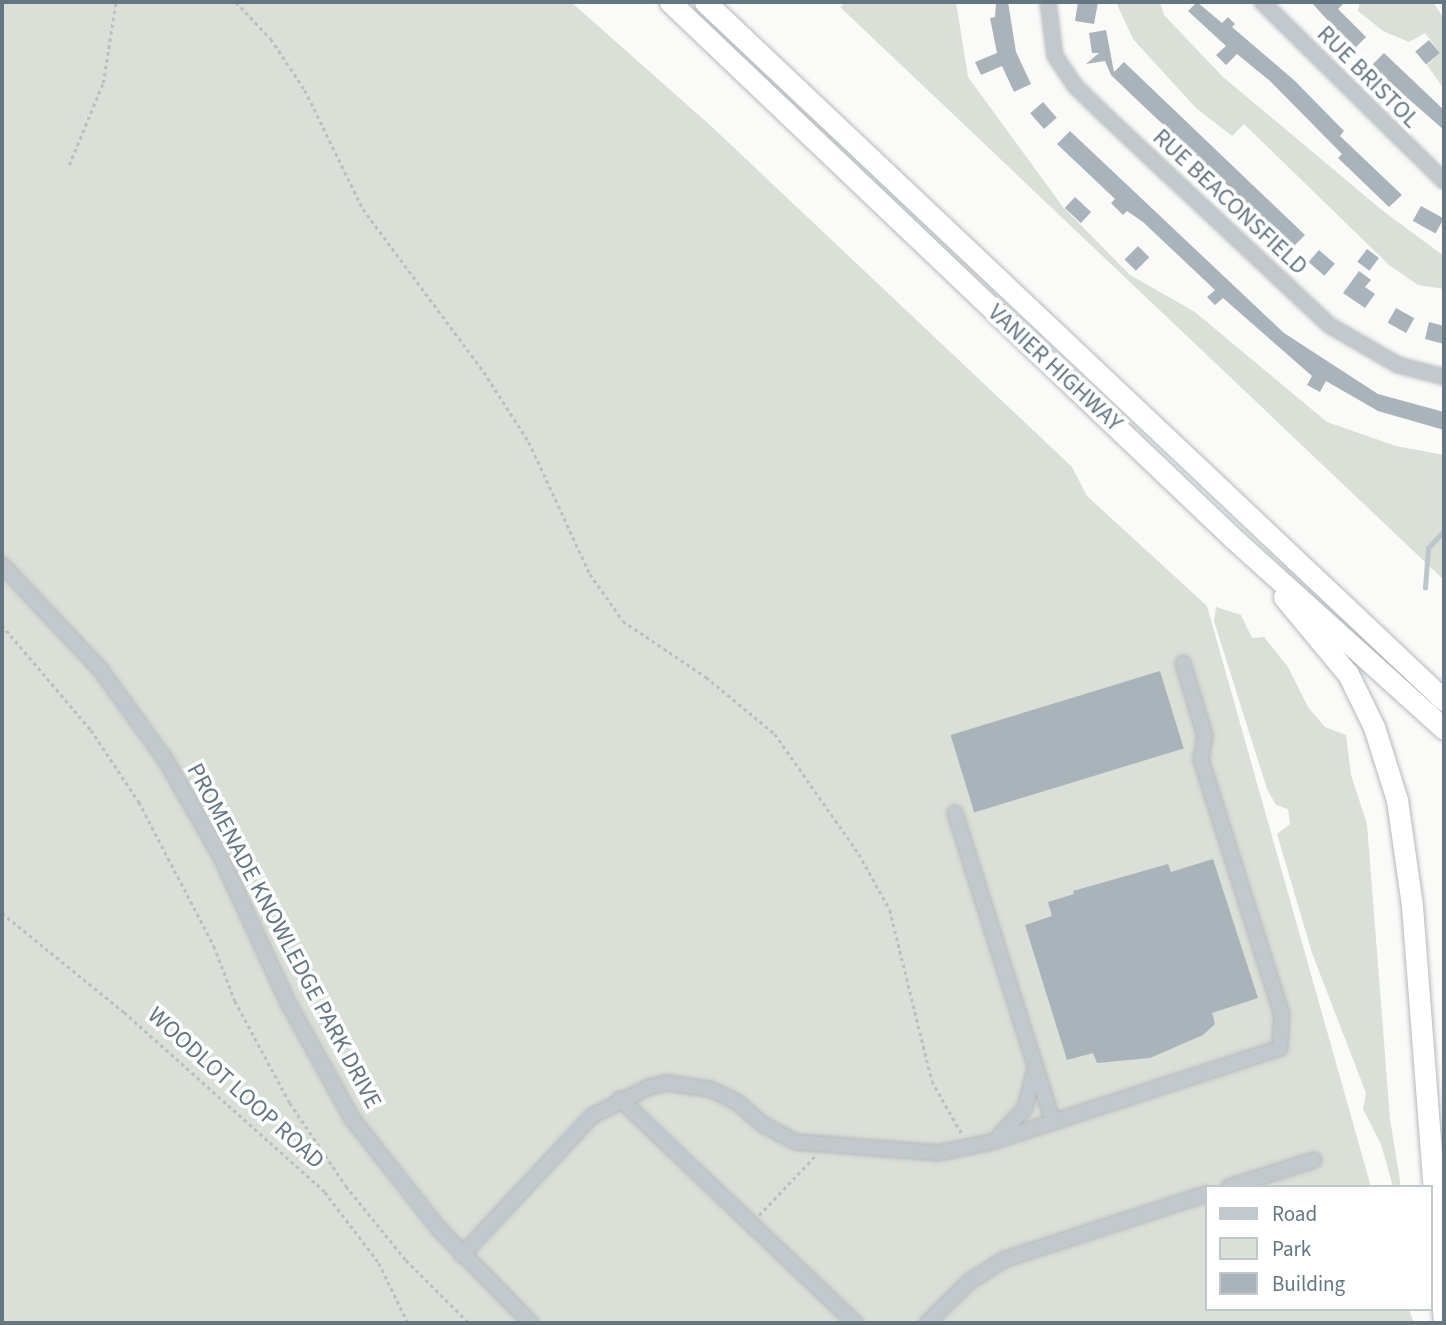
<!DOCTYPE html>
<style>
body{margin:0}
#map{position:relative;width:1446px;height:1325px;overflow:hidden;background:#fafaf8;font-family:"Source Sans 3",sans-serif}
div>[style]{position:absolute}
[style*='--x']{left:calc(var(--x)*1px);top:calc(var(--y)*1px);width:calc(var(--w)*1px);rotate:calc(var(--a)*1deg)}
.green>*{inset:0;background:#dadfd7}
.stream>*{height:4.5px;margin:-2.25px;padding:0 2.25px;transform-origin:2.25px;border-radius:2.25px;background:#bbc7cb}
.building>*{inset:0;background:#aab3b9;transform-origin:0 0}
.path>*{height:2.5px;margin-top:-1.25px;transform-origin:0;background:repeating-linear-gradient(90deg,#bbbfc2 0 3.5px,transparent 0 7px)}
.roads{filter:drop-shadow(0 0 2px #b4b9bd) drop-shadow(0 0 2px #b4b9bd)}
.minor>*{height:14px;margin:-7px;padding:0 7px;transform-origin:7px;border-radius:7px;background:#c3c8cc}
.highway>*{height:21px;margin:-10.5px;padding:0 10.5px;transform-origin:10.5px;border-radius:10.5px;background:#fff}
span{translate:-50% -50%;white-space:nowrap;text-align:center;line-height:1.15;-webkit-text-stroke:7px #fff;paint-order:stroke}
.street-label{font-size:24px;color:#657683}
.frame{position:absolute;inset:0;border:4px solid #657683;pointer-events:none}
.legend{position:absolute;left:1205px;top:1185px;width:228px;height:126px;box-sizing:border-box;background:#fff;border:2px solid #c1c8cd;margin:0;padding:9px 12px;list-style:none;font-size:21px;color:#657683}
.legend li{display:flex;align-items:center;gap:14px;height:35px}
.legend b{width:35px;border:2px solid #c1c8cd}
</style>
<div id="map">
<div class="green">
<div style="clip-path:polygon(2px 2px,571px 2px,711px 126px,1072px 467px,1087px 496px,1207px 606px,1371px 1187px,1206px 1187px,1206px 1309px,1409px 1309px,1414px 1323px,2px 1323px)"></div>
<div style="clip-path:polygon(847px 2px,956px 2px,968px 77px,1063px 207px,1130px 275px,1195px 312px,1327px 422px,1396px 446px,1444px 455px,1444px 580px,840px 7px)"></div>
<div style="clip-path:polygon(1116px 2px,1160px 2px,1164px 15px,1223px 77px,1383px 211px,1444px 256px,1444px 289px,1418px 285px,1389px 265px,1244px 124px,1232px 136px,1196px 108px,1133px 39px)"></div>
<div style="clip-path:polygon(1360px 2px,1433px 2px,1444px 19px,1444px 89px,1427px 65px,1440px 53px,1425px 33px,1409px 42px,1383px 31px,1358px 11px)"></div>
<div style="clip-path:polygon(1216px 607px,1241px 615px,1252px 638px,1264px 637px,1288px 667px,1308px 707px,1325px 727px,1346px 735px,1351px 775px,1367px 824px,1390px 1119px,1401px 1187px,1393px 1187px,1381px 1144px,1363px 1109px,1366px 1093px,1312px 953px,1277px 834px,1290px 824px,1288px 809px,1276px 805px,1267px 789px,1214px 621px)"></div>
</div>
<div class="stream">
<div style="--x:1425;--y:588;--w:40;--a:-85.7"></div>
<div style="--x:1428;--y:548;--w:23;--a:-47"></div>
</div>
<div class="building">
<div style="clip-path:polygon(996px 2px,1008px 2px,1016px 52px,1031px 84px,1014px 92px,1002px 66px,981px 75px,975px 62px,997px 53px,990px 18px,995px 17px)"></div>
<div style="clip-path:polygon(1078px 2px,1098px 2px,1094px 24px,1075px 21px)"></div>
<div style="clip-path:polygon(1197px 2px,1222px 23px,1228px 17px,1235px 24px,1232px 27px,1295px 81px,1344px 131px,1340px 136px,1402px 195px,1389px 207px,1338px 158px,1342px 154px,1270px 81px,1237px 54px,1226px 65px,1216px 55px,1226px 46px,1188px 11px)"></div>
<div style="clip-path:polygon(1311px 2px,1345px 2px,1338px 9px,1366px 37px,1354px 49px)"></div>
<div style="clip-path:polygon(1106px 30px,1114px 72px,1124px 62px,1305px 235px,1293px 247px,1136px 99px,1111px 75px,1105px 61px,1086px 64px,1099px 53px,1092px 53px,1089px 33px)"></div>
<div style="left:1429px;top:40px;width:17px;height:18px;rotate:50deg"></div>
<div style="clip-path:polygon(1384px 53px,1444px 110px,1444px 130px,1371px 66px)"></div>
<div style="left:1043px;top:102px;width:21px;height:17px;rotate:49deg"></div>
<div style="clip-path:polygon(1070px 131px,1284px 333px,1378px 394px,1444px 412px,1444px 430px,1378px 411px,1326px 381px,1320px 392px,1307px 385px,1312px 376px,1223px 298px,1215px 305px,1207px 297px,1215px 290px,1143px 222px,1127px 211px,1123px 215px,1111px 203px,1115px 199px,1057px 144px)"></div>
<div style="left:1075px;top:197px;width:22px;height:15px;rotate:43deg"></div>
<div style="left:1421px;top:206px;width:26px;height:17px;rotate:29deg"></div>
<div style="left:1138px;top:246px;width:16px;height:19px;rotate:45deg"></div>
<div style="left:1367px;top:249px;width:15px;height:16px;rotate:37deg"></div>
<div style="left:1319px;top:250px;width:21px;height:16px;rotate:41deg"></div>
<div style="clip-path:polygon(1359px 271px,1371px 280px,1365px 287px,1375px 294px,1365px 308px,1343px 293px)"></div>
<div style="left:1396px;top:308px;width:21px;height:17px;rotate:29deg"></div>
<div style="clip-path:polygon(1429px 322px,1444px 326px,1444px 344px,1425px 339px)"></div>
<div style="left:1160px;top:671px;width:81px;height:219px;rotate:73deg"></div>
<div style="clip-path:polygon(1213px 859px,1258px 998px,1212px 1013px,1215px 1024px,1203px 1035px,1150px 1058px,1097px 1063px,1093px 1053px,1067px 1060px,1025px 925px,1052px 916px,1048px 902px,1074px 894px,1073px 891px,1168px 864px,1171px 872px)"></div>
</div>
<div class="path">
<div style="--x:236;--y:2;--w:51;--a:46.6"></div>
<div style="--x:271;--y:39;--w:61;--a:56.3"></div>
<div style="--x:305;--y:90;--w:132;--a:64"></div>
<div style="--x:363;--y:209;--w:203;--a:53.4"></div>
<div style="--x:484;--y:372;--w:83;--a:57.3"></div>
<div style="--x:529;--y:442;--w:145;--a:65.2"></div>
<div style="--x:590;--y:574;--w:57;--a:54.9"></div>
<div style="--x:623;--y:621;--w:100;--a:34"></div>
<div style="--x:706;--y:677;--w:89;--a:39.6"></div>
<div style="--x:775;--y:734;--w:146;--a:55"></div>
<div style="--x:859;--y:854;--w:64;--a:61"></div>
<div style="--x:890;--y:910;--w:176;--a:76.2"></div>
<div style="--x:932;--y:1081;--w:61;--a:60.5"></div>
<div style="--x:69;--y:165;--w:89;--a:-67.5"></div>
<div style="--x:103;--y:83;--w:82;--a:-80.9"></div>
<div style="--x:2;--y:625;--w:138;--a:49.7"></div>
<div style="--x:91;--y:730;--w:87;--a:56.3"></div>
<div style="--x:139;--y:802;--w:162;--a:62.5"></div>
<div style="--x:214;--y:946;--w:59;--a:69.1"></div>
<div style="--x:235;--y:1001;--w:116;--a:61.7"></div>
<div style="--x:290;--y:1103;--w:100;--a:56"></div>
<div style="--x:346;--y:1186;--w:95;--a:51"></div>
<div style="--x:406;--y:1260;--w:89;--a:45"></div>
<div style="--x:2;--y:913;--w:157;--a:39.1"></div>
<div style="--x:124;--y:1012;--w:270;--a:41.8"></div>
<div style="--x:325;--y:1192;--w:89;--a:52.7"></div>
<div style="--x:379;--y:1263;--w:67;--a:64.2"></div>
<div style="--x:759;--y:1215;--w:81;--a:-46.5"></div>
</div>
<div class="roads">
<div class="minor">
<div style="--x:1048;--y:2;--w:54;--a:82.6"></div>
<div style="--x:1055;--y:56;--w:36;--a:56"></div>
<div style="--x:1075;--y:86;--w:46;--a:44.1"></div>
<div style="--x:1108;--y:118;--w:303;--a:43.1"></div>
<div style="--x:1329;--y:325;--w:80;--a:30.1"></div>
<div style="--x:1398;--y:365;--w:48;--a:14.6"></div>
<div style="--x:1262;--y:2;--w:255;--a:44.5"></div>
<div style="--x:2;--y:565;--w:143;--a:46.7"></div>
<div style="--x:100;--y:669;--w:111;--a:54.2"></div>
<div style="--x:165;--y:759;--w:111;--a:60.2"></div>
<div style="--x:220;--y:855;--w:161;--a:65.3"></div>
<div style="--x:287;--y:1001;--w:136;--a:61"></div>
<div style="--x:353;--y:1120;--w:139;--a:51.7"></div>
<div style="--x:439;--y:1229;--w:132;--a:45.6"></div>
<div style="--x:955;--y:813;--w:324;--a:72.4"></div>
<div style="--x:620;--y:1099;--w:325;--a:43.6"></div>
<div style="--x:1000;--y:1135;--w:37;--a:-47"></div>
<div style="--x:1025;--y:1108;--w:40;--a:-75.6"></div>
<div style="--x:1229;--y:1187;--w:89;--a:-17.6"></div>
<div style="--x:462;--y:1255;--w:190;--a:-46.9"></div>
<div style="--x:592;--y:1116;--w:64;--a:-27"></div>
<div style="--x:649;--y:1087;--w:17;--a:-13"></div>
<div style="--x:666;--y:1083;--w:44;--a:7.8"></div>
<div style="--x:710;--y:1089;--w:30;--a:26"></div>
<div style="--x:737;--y:1102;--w:33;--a:41"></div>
<div style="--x:762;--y:1124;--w:38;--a:28"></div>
<div style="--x:796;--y:1142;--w:142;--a:4.4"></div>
<div style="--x:938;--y:1153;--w:54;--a:-11.7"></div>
<div style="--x:991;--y:1142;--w:304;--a:-18"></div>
<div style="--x:1280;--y:1048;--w:33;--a:-87"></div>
<div style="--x:1282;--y:1015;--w:269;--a:-107.6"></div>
<div style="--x:1201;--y:759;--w:23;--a:-80"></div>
<div style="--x:1205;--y:736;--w:76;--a:-106.8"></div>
<div style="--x:927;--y:1323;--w:60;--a:-44.3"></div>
<div style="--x:970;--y:1281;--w:39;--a:-32"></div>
<div style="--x:1003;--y:1260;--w:213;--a:-18"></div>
</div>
<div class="highway">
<div style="--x:670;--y:2;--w:780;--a:43.6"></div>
<div style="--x:1235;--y:540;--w:282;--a:42.1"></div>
<div style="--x:705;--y:2;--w:1017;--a:43.37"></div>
<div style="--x:1284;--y:597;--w:100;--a:50.3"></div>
<div style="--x:1348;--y:674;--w:59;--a:63.9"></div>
<div style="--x:1374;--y:727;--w:77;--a:72.5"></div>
<div style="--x:1397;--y:800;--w:107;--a:81.9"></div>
<div style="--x:1412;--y:906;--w:418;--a:85.6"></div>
</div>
</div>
<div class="street-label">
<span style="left:1368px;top:77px;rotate:45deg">RUE BRISTOL</span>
<span style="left:1230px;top:202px;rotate:43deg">RUE BEACONSFIELD</span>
<span style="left:1055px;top:368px;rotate:43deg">VANIER HIGHWAY</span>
<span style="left:284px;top:936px;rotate:62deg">PROMENADE KNOWLEDGE PARK DRIVE</span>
<span style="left:236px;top:1088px;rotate:42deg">WOODLOT LOOP ROAD</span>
</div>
<div class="frame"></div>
<ul class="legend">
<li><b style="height:9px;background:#c3c8cc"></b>Road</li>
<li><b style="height:19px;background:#dadfd7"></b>Park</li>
<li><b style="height:19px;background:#aab3b9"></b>Building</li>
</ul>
</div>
